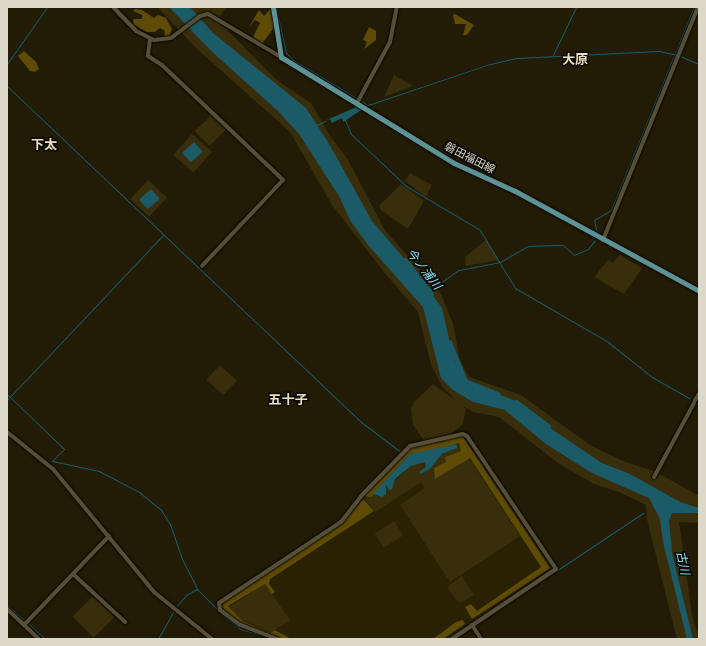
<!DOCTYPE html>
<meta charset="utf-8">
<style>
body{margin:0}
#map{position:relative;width:706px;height:646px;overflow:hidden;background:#221b05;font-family:"Golos Text","Noto Sans JP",sans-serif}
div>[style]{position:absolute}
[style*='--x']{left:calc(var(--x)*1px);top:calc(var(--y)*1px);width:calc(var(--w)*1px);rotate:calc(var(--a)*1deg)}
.built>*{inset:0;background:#2a2102}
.green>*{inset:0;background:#382e0b;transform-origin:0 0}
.forest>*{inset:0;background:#5d4b06}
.water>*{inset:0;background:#1b5b68;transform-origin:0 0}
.stream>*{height:1px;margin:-0.5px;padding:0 0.5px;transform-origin:0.5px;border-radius:0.5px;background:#1b5b68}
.river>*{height:5px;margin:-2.5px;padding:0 2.5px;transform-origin:2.5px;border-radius:2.5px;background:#1b5b68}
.roads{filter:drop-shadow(0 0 1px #0c0600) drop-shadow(0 0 1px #0c0600)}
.tertiary>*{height:4px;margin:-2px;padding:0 2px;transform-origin:2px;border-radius:2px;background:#564f37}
.primary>*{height:5px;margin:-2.5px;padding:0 2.5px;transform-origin:2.5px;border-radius:2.5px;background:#5c9295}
span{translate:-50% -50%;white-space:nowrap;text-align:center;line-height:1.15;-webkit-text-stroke:3px #090701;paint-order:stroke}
.street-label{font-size:11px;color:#dcd8ca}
.water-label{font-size:12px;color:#8ae4f8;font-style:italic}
.quarter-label{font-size:13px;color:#e9e0c4;font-weight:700}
.frame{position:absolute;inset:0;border:8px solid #dcd8ca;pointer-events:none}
</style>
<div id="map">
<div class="built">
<div style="clip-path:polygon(463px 434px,467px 436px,556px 569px,451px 639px,271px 639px,245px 627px,219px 606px,341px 522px,361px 496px,410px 446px)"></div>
</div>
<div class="green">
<div style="clip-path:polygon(157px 7px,226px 7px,220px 17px,214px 17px,278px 81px,311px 103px,329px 134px,348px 160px,385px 230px,441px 294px,453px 324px,460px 360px,469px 377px,521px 395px,590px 445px,623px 461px,656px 472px,699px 496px,699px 523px,679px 522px,692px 615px,699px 639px,677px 639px,647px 519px,646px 505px,619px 492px,594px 484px,558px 463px,499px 417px,473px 412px,462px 405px,466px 409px,463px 424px,448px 436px,425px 442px,413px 425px,411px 409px,414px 402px,433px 384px,455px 400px,442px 386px,431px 365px,418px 312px,383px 271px,332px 205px,290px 132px,197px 49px)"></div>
<div style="clip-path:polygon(394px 75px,413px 86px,384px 97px)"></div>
<div style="left:211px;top:115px;width:21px;height:23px;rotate:45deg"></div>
<div style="left:192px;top:134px;width:27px;height:28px;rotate:42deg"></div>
<div style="clip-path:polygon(410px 173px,432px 185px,426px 197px,405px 181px)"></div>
<div style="left:148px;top:180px;width:26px;height:26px;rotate:43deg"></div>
<div style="clip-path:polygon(401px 184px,424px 201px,408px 229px,381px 210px,379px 206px)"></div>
<div style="clip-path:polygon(486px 240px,499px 260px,466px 266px,465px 257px)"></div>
<div style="clip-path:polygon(620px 255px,642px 268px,624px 294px,594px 277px,608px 260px,613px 263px)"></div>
<div style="left:220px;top:365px;width:23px;height:20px;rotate:43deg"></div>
<div style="clip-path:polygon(459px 443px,520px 536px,450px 582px,400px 505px,425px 488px,421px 482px,375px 512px,364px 498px,373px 494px,382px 497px,386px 494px,386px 485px,392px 484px,411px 466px,425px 462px,427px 464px,422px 474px,429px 470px,442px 454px,452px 450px,457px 445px,453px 445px)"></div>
<div style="left:394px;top:521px;width:17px;height:23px;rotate:57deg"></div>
<div style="clip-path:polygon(462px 576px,474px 595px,460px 603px,456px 600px,447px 587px)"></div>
<div style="clip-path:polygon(265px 584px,290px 620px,270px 633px,243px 620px,229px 607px)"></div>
<div style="left:93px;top:596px;width:30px;height:29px;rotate:45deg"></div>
</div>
<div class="forest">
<div style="clip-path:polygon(271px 8px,275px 26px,262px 44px,253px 37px,260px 23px,255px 20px,249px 27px,259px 10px,264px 16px)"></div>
<div style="clip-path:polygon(135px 9px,142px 10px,154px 18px,158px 15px,166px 18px,172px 29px,169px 37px,164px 36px,165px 31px,160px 28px,155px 32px,147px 32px,134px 25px,133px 19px,142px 19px,142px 15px,133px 11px)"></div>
<div style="clip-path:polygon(455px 14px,474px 25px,467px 35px,463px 35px,466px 24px,455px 24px,453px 15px)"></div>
<div style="clip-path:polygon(369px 27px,376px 31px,376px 40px,364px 49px,367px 42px,363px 40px)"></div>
<div style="clip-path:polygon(24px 51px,36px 62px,39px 69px,35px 72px,30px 71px,18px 56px)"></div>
<div style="clip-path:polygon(457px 437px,463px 437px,550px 568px,472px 619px,465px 607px,471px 604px,477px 611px,541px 567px,470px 458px,435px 479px,434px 468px,446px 462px,445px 457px,461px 451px,459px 443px,430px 452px,410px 454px,371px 497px,363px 496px,410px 448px)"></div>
<div style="clip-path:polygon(363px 499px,374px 511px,270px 579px,269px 584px,275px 592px,272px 594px,265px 584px,228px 606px,243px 621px,270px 633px,275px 630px,291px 639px,277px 639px,239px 625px,222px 611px,219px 606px,342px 523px)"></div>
<div style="clip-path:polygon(463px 620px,465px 624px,443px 639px,433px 639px,456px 622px)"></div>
</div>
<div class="water">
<div style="clip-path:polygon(169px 7px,190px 7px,213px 33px,306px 108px,328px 142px,372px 221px,414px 270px,442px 308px,454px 361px,465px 381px,518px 402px,553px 430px,602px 463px,630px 474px,680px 502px,699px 508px,699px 513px,672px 513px,669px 521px,672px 553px,693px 639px,687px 639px,663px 542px,660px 519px,649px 498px,592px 473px,546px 444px,505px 410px,473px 402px,453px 390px,441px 378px,423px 307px,368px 245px,350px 220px,339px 196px,299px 134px,278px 111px,209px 49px)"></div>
<div style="clip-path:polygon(359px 106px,363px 109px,343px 122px,342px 118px,332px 123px,330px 119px,324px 121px)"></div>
<div style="left:194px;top:142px;width:13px;height:16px;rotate:48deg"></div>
<div style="left:151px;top:189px;width:13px;height:16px;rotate:48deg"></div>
<div style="clip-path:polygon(453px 445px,457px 445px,457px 448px,442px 454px,430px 469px,421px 474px,419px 472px,426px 467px,425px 462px,411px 466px,395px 479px,392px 489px,389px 490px,386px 485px,386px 494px,382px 497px,373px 494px,410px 454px)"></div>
</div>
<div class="stream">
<div style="--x:276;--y:7;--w:47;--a:77.7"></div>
<div style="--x:286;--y:53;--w:10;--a:45"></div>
<div style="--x:293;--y:60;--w:76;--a:31"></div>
<div style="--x:553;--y:55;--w:53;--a:-64.4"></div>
<div style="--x:680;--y:56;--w:21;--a:23"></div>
<div style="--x:7;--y:64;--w:70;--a:-54.9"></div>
<div style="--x:7;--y:86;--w:488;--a:43.5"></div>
<div style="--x:361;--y:422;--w:51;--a:37.1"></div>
<div style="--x:361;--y:101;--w:6;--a:31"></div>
<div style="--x:365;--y:106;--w:132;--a:-18.6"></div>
<div style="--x:490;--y:64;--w:28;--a:-13"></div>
<div style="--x:517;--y:58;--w:142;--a:-2.8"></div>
<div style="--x:659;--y:51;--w:19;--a:12"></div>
<div style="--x:345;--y:120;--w:15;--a:67"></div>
<div style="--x:351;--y:134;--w:76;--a:43.4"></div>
<div style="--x:406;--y:186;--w:86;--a:30.7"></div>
<div style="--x:480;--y:230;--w:68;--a:58.9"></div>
<div style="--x:515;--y:288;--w:108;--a:30.1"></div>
<div style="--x:608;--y:342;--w:56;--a:38.5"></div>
<div style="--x:652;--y:377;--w:43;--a:29.6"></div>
<div style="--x:317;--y:125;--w:9;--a:-27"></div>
<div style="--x:597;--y:233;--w:13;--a:-103"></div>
<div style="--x:594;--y:220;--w:20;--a:-30"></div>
<div style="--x:611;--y:210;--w:219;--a:-67.8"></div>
<div style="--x:430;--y:290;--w:35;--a:-35"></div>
<div style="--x:459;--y:270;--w:42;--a:-11"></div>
<div style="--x:500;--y:262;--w:32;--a:-30"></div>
<div style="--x:528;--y:246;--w:35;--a:-2"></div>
<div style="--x:563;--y:245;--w:15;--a:42"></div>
<div style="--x:574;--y:255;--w:15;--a:-23"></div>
<div style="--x:588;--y:249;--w:11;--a:-52"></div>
<div style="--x:7;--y:394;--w:79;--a:44"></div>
<div style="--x:64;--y:449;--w:17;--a:135"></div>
<div style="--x:52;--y:461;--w:48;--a:12"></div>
<div style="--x:99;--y:471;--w:45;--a:27.7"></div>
<div style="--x:139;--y:492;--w:28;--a:39"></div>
<div style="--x:161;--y:510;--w:17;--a:57"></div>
<div style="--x:170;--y:524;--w:37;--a:71"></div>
<div style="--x:182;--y:559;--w:34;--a:63"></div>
<div style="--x:197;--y:589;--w:30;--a:45"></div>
<div style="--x:7;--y:400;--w:227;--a:-46.6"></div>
<div style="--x:556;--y:571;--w:105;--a:-33.7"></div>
<div style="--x:7;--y:605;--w:25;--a:42"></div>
<div style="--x:176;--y:607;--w:16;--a:-50"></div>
<div style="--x:186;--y:595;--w:13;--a:-29"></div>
<div style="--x:223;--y:615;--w:22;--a:39"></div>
<div style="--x:240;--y:629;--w:20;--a:15"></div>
<div style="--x:29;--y:624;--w:22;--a:43"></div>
<div style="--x:158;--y:639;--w:33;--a:-61"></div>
<div style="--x:447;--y:639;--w:126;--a:-33.1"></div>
</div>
<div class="river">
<div style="--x:405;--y:260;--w:43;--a:52.6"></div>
<div style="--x:449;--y:342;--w:42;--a:67.7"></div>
<div style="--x:465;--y:381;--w:35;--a:22"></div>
<div style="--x:516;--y:402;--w:40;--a:37"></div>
</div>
<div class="roads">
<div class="tertiary">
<div style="--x:113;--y:7;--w:33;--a:46"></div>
<div style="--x:136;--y:31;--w:20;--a:27"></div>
<div style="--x:154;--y:40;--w:17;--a:-7"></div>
<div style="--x:171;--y:38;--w:36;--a:-37"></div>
<div style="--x:200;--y:16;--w:8;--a:-14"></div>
<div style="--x:208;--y:14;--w:85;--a:30.5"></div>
<div style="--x:150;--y:39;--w:17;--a:97"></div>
<div style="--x:148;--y:56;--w:17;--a:33"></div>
<div style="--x:162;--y:65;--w:167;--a:43.5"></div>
<div style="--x:283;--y:180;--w:118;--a:133.3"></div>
<div style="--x:357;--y:103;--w:69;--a:-61.6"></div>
<div style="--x:390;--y:42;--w:36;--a:-79"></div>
<div style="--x:603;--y:240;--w:252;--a:-67.8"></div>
<div style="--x:695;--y:400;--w:7;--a:-56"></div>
<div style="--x:7;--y:432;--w:59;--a:38.8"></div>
<div style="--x:53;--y:469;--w:159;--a:50.6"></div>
<div style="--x:154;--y:592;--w:75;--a:39"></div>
<div style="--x:654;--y:477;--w:84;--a:-61.6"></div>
<div style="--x:73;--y:574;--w:71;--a:42.7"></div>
<div style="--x:7;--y:609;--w:44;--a:43.2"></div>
<div style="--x:24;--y:625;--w:123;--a:-46.3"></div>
<div style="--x:472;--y:625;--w:17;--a:57"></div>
<div style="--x:277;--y:639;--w:40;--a:-159"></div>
<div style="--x:240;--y:625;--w:25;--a:-143"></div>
<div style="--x:220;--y:610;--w:7;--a:-98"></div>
<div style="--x:219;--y:603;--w:146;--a:-33.6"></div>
<div style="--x:341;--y:522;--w:33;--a:-52"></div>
<div style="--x:361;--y:496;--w:70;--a:-45.6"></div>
<div style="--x:410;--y:446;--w:54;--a:-12.8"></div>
<div style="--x:463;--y:434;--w:4;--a:27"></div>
<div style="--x:467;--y:436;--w:160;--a:56.2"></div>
<div style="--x:556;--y:569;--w:125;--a:146.1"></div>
</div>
<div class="primary">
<div style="--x:273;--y:7;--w:51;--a:80.9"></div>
<div style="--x:281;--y:57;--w:203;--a:31.5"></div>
<div style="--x:454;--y:163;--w:67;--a:24.7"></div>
<div style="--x:515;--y:191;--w:209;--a:28.5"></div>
</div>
</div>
<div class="street-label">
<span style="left:470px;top:158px;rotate:27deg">磐田福田線</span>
</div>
<div class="water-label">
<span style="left:424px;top:269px;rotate:52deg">今ノ浦川</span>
<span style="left:683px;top:563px;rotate:78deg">古川</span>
</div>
<div class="quarter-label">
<span style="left:575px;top:59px">大原</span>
<span style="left:44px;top:144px">下太</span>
<span style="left:288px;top:399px">五十子</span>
</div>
<div class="frame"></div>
</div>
